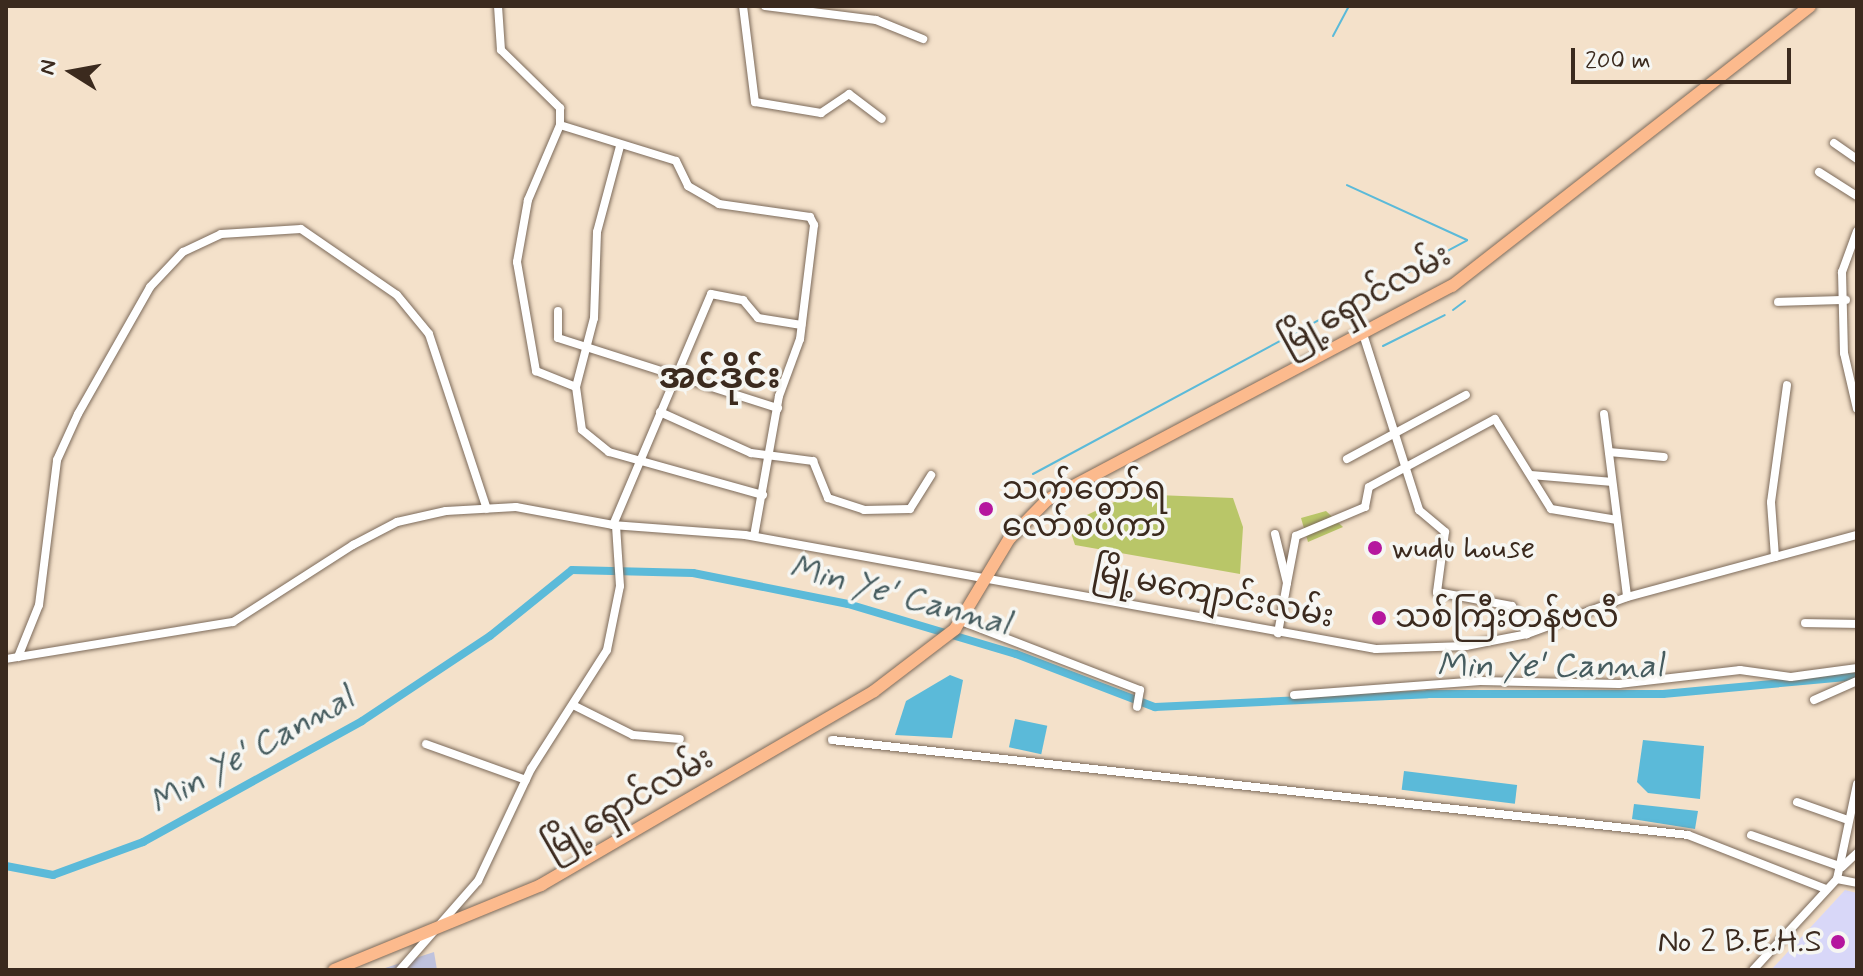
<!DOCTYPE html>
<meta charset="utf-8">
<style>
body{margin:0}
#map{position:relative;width:1863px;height:976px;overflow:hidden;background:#f4e1ca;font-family:Mynerve,"Noto Sans Myanmar",sans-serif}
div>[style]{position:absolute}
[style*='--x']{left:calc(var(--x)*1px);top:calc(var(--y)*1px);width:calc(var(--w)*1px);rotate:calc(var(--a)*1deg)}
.built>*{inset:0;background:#d8d7f8}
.industrial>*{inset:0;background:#bfc2dd}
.green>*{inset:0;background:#b9c668}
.water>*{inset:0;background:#5bbad9;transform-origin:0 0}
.stream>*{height:2px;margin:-1px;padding:0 1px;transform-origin:1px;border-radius:1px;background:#5bbad9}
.canal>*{height:8px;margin:-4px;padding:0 4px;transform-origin:4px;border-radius:4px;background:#5bbad9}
.roads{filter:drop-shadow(0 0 2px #7c6a5a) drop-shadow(0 0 2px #7c6a5a)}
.street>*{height:8px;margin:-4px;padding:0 4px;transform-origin:4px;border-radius:4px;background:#fff}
.primary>*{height:12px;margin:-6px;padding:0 6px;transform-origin:6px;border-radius:6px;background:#fcba8d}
.dots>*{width:22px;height:22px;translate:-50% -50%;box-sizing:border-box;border:4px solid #f6f6f2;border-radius:50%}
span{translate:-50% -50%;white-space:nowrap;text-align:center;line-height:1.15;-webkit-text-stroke:7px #f6f6f2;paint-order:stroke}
.street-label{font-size:32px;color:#3b2a1e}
.poi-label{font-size:32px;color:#3b2a1e}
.left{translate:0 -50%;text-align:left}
.right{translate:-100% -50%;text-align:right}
.water-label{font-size:34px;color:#465c5f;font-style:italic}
.quarter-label{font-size:36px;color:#3b2a1e;font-weight:700}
.frame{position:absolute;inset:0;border:8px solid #3b2a1e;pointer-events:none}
.north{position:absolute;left:32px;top:32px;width:80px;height:80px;-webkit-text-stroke:6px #f6f6f2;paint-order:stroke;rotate:281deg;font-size:22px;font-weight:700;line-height:32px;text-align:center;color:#3b2a1e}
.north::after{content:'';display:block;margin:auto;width:28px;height:36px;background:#3b2a1e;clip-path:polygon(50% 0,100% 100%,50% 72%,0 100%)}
.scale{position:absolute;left:1571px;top:48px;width:220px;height:36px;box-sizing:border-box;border:4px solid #3b2a1e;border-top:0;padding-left:10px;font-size:24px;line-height:28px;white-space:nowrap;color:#3b2a1e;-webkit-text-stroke:6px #f6f6f2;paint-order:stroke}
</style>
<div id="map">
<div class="built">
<div style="clip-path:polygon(1845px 890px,1857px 893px,1857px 970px,1771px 970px)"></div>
</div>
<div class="industrial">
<div style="clip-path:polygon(434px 952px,437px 970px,379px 970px)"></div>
</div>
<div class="green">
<div style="clip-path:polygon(1131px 494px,1233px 498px,1243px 527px,1240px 574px,1075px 545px,1068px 524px)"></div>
<div style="clip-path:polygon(1326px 511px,1343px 527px,1308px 542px,1301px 518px)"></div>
</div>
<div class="water">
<div style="clip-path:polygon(950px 675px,963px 680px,952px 738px,895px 735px,906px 701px)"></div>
<div style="left:1015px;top:719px;width:33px;height:29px;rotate:12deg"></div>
<div style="clip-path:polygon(1643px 740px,1704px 746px,1700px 799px,1648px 793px,1637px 782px)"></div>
<div style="left:1404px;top:771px;width:114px;height:19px;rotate:7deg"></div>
<div style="clip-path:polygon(1634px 804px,1698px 811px,1695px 829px,1632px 819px)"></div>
</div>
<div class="stream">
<div style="--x:1333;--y:36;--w:34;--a:-62"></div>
<div style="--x:1453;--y:310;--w:15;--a:-37"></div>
<div style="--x:1383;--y:346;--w:69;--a:-26.6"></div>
<div style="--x:1033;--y:474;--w:493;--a:-28.3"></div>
<div style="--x:1467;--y:240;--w:132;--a:-155.4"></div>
</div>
<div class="canal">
<div style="--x:6;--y:866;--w:48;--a:10.8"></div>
<div style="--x:53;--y:875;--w:96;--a:-20.1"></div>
<div style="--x:143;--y:842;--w:250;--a:-28.9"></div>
<div style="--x:362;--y:721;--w:154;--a:-33.6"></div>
<div style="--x:490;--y:636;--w:105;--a:-38.8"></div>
<div style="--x:572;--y:570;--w:121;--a:1.4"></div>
<div style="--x:693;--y:573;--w:158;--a:11.3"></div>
<div style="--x:848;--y:604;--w:175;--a:16.6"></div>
<div style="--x:1016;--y:654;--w:149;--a:20.9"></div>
<div style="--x:1155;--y:707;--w:273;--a:-2.7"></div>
<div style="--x:1428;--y:694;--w:235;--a:0"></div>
<div style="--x:1663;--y:694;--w:195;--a:-5.3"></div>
</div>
<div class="roads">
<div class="street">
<div style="--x:498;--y:6;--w:44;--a:86.1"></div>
<div style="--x:501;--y:50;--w:83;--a:44.5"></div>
<div style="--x:560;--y:108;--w:17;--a:90"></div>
<div style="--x:560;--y:125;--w:82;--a:113.1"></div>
<div style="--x:528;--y:200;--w:63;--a:100.1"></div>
<div style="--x:517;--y:262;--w:111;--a:80.1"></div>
<div style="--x:536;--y:371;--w:43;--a:21.8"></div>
<div style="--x:576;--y:387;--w:43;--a:82.1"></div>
<div style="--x:582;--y:430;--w:35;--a:39"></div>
<div style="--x:609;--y:452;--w:160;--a:15.6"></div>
<div style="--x:743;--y:6;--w:97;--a:82.9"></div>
<div style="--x:755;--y:102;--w:67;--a:9.5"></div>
<div style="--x:821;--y:113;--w:34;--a:-34"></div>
<div style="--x:849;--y:94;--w:41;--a:37.1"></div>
<div style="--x:765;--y:6;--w:112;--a:7.2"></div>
<div style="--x:876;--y:20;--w:51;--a:22"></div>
<div style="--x:560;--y:125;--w:121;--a:17.2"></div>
<div style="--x:676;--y:161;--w:28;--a:64"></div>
<div style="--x:688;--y:186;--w:36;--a:30"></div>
<div style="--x:719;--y:204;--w:92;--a:8.1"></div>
<div style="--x:810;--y:217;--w:9;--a:63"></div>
<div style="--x:814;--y:225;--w:115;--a:97"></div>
<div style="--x:800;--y:339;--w:61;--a:110.2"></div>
<div style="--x:779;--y:396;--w:142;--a:100.1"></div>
<div style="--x:1834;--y:143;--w:28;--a:35"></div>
<div style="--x:1819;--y:172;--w:45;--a:32.3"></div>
<div style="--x:1857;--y:231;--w:44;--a:110.1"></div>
<div style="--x:1842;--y:272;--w:81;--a:88.6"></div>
<div style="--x:1844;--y:353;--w:57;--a:76.9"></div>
<div style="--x:1778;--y:302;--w:68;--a:-1.7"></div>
<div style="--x:558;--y:311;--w:27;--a:90"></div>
<div style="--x:558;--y:338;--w:231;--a:17.7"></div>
<div style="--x:1363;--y:334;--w:185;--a:72.3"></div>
<div style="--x:1419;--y:510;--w:34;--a:40"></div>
<div style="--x:1445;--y:532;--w:61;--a:97.6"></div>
<div style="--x:1437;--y:592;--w:76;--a:10.6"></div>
<div style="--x:1512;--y:606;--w:32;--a:62"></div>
<div style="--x:576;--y:387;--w:71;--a:-75.4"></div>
<div style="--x:594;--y:318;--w:86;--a:-88"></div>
<div style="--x:597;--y:232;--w:89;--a:-75"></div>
<div style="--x:660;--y:412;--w:100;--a:24.3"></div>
<div style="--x:751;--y:453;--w:63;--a:7.4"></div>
<div style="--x:813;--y:461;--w:40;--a:68"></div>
<div style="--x:828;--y:498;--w:38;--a:18"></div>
<div style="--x:864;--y:510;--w:46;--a:-1.2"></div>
<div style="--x:910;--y:509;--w:40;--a:-58"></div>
<div style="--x:1604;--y:414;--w:184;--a:82.8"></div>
<div style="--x:1609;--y:452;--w:55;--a:5.2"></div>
<div style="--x:1347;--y:459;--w:135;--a:-28.3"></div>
<div style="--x:1532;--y:475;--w:80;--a:5"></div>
<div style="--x:613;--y:525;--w:251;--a:-67"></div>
<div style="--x:711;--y:294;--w:33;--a:11"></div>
<div style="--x:743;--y:300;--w:23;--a:50"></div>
<div style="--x:758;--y:318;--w:44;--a:9.2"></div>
<div style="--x:1275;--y:534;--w:50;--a:76.2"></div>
<div style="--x:1287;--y:583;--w:51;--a:100.2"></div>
<div style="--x:1775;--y:557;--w:55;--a:-94.2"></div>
<div style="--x:1771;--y:502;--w:118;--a:-82.2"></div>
<div style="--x:1287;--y:583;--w:48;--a:-79.2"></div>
<div style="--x:1296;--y:536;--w:75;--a:-22.8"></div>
<div style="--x:1365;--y:507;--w:20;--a:-79"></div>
<div style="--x:1369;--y:487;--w:143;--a:-28.4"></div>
<div style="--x:1495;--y:419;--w:106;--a:58.1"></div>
<div style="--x:1551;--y:509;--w:67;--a:9.5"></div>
<div style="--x:961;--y:621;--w:192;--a:21.1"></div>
<div style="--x:1140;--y:690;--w:17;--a:100"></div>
<div style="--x:1805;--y:623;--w:52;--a:1.1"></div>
<div style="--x:18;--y:657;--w:56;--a:-68"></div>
<div style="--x:39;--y:605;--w:146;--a:-82.9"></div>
<div style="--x:57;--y:460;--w:51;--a:-65.5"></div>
<div style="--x:78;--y:414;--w:146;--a:-60.4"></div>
<div style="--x:150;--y:287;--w:48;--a:-46.7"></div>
<div style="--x:183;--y:252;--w:42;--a:-25.3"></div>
<div style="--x:221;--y:234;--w:80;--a:-3.6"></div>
<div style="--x:301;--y:229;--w:116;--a:34.5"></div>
<div style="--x:397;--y:295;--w:50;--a:50.6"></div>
<div style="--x:429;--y:334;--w:184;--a:71.7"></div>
<div style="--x:6;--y:659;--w:230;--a:-9.3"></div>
<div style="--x:233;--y:622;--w:143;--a:-32.7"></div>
<div style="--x:353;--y:545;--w:50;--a:-27.6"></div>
<div style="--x:397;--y:522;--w:50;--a:-12.7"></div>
<div style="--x:446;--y:511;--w:70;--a:-3.3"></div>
<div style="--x:516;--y:507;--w:99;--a:10.5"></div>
<div style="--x:613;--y:525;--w:132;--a:4.3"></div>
<div style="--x:745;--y:535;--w:641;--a:10.24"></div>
<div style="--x:1376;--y:649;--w:90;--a:-1.9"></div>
<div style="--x:1466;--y:646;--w:62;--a:-11.1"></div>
<div style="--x:1527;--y:634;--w:107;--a:-20.3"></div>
<div style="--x:1627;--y:597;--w:238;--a:-15.1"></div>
<div style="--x:1294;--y:695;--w:187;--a:-4.3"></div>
<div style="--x:1480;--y:681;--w:139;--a:1.2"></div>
<div style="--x:1619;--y:684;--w:122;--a:-6.6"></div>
<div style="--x:1740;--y:670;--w:51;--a:7.8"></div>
<div style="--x:1791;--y:677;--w:67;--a:-7.8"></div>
<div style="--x:1814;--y:700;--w:47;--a:-23.8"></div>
<div style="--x:575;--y:706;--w:65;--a:26.6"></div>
<div style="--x:633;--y:735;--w:47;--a:4.9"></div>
<div style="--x:832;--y:740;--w:861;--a:6.33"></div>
<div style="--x:1688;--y:835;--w:148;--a:21.4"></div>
<div style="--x:426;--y:744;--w:106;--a:19.8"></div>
<div style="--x:1797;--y:802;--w:51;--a:19.5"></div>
<div style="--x:1751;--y:835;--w:96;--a:19.4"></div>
<div style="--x:1842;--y:867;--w:21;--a:-43"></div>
<div style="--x:1837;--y:879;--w:20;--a:11"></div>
<div style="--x:400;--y:970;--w:118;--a:-48.8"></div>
<div style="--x:478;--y:881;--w:124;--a:-64.7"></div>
<div style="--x:531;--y:769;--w:141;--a:-57.4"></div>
<div style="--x:607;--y:650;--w:65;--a:-78.5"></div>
<div style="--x:620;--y:586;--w:61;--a:-93.8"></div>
<div style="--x:1753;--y:970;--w:124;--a:-47.3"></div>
<div style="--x:1837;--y:879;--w:97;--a:-78.1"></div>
</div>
<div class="primary">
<div style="--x:334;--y:970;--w:224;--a:-22.3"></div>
<div style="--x:541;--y:885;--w:385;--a:-30.2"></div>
<div style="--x:874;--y:691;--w:102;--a:-37.4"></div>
<div style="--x:955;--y:629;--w:105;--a:-59"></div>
<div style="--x:1009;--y:539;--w:54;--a:-45.7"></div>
<div style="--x:1047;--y:500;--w:458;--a:-27.9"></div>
<div style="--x:1452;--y:286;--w:454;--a:-38"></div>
</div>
</div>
<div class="dots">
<div style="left:986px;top:509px;background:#b5179e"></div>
<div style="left:1375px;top:548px;background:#b5179e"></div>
<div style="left:1379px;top:618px;background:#b5179e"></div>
<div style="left:1838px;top:942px;background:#b5179e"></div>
</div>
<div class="street-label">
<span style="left:1366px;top:300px;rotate:-29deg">မြို့ရှောင်လမ်း</span>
<span style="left:1213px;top:595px;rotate:11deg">မြို့မကျောင်းလမ်း</span>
<span style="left:629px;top:804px;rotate:-30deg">မြို့ရှောင်လမ်း</span>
</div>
<div class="poi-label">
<span class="left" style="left:1002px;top:509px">သက်တော်ရ<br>လော်စပီကာ</span>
<span class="left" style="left:1391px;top:548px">wudu house</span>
<span class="left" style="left:1395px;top:618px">သစ်ကြီးတန်ဗလီ</span>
<span class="right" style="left:1822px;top:942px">No 2 B.E.H.S</span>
</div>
<div class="water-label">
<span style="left:900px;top:596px;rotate:15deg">Min Ye' Cannal</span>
<span style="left:1550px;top:667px">Min Ye' Cannal</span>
<span style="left:252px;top:751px;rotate:-29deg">Min Ye' Cannal</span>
</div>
<div class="quarter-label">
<span style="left:720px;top:379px">အင်ဒိုင်း</span>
</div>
<div class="frame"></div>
<div class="north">N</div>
<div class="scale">200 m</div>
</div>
